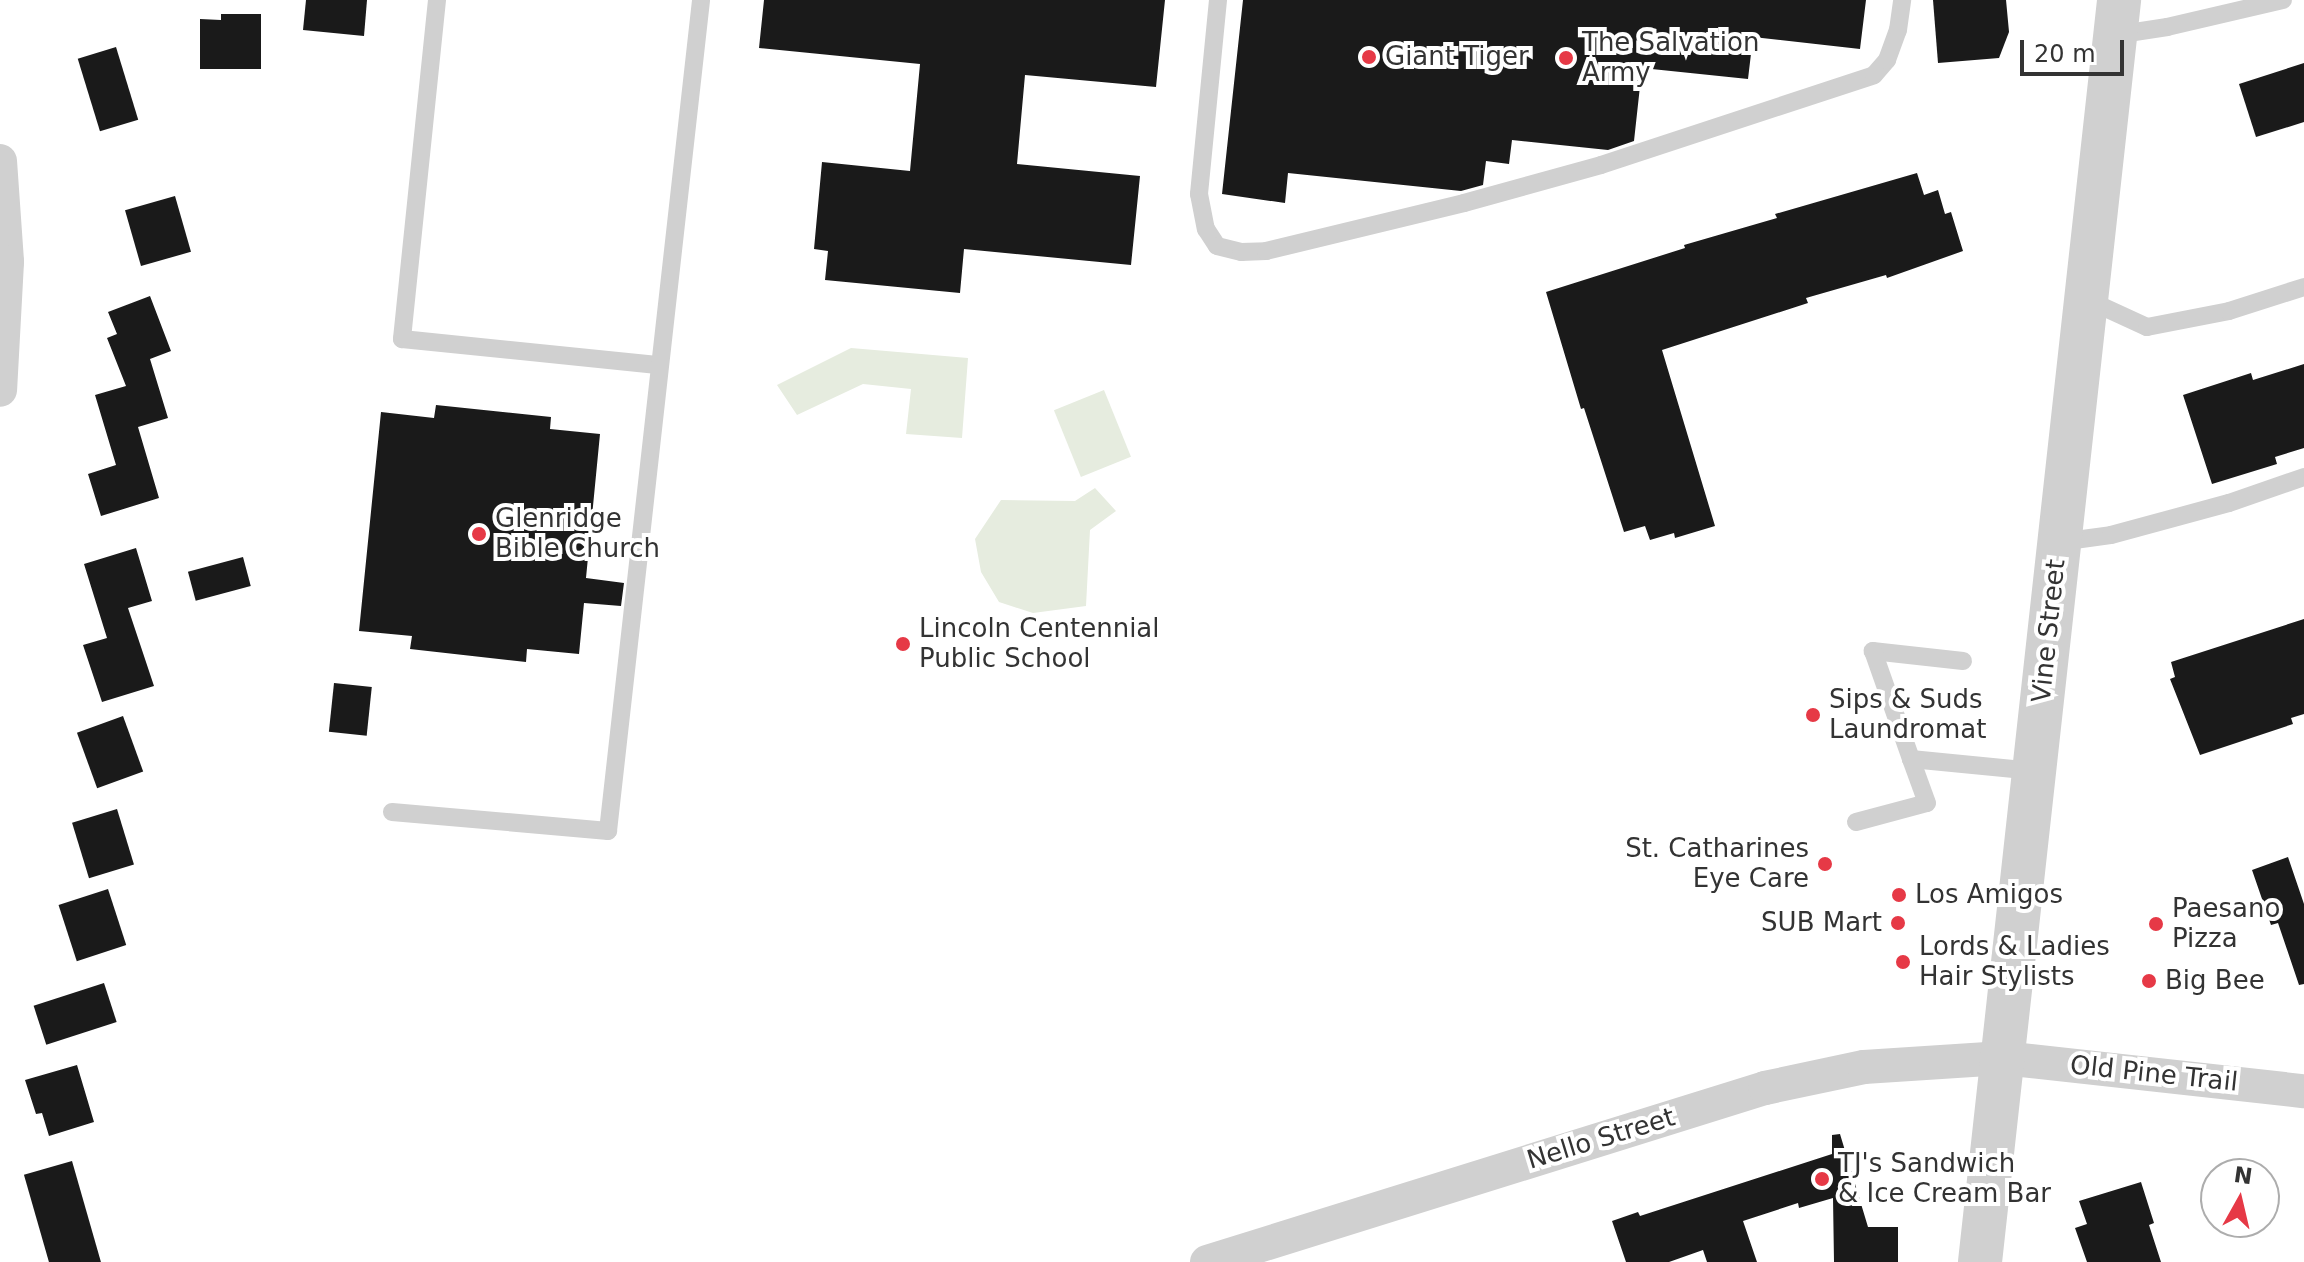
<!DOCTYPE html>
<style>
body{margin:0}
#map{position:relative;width:2304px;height:1262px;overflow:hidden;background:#fff;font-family:"DejaVu Sans",sans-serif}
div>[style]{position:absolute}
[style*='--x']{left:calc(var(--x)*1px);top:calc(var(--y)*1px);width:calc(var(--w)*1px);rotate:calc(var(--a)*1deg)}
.green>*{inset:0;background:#e6ecdf;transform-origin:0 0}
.building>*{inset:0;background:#1a1a1a;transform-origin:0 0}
.service>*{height:18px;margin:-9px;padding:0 9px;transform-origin:9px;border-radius:9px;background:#d0d0d0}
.minor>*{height:34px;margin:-17px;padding:0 17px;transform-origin:17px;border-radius:17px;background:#d0d0d0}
.tertiary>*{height:44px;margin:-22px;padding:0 22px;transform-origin:22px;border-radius:22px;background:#d0d0d0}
.dots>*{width:22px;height:22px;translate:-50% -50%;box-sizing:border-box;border:4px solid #fff;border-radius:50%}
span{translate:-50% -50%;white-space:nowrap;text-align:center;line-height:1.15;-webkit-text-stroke:8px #fff;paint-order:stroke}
.poi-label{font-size:26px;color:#333}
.left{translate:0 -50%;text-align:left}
.right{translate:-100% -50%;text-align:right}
.street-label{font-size:26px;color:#333}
.north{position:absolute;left:2200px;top:1158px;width:80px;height:80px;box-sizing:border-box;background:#fff;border:2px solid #adadad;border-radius:50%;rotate:8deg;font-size:22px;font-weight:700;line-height:32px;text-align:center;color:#333}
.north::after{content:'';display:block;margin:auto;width:28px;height:36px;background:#e63946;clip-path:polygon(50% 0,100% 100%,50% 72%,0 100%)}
.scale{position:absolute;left:2020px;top:40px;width:104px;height:36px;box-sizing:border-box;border:4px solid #333;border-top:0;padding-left:10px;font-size:24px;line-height:28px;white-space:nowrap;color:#333;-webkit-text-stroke:6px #fff;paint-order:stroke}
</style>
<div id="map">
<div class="green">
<div style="clip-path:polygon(851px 348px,968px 358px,962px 438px,906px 434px,911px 389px,863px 384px,797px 415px,777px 385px)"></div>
<div style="left:1104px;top:390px;width:72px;height:54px;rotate:68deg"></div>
<div style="clip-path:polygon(1095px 488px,1116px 511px,1090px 530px,1086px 606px,1033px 613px,999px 602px,981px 572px,975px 539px,1001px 500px,1075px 501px)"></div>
</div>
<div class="building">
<div style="clip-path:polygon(306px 0,367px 0,364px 36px,303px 30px)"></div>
<div style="clip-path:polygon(764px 0,1165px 0,1156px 87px,1025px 75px,1017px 164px,1140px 176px,1131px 265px,964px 249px,960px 293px,825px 280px,828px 251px,814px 249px,822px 162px,910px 171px,920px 64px,759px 48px)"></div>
<div style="clip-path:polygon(1243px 0,1866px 0,1860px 49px,1753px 37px,1748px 79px,1642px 68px,1634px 141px,1608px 150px,1512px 140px,1509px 164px,1486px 161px,1483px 185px,1461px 191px,1288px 173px,1285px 203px,1222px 194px)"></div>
<div style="clip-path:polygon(1933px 0,2006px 0,2009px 32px,1999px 58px,1938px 63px)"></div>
<div style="clip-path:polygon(221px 14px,261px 14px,261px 69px,200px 69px,200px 19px,221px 20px)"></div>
<div style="left:116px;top:47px;width:76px;height:40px;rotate:73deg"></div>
<div style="clip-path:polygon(2304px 63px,2304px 122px,2256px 137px,2239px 84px)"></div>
<div style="clip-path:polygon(1917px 173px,1924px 195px,1938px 190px,1945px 214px,1951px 212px,1963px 251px,1887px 278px,1886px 275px,1806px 298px,1808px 303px,1662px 350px,1715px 526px,1675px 538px,1674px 533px,1650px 540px,1645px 526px,1624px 532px,1584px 408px,1581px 409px,1546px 292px,1685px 248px,1684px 245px,1777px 218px,1775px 214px)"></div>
<div style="left:175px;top:196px;width:58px;height:52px;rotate:74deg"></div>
<div style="clip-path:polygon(150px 296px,171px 351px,150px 359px,168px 418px,138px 427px,159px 498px,101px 516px,88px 474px,116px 465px,95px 395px,126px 386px,107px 338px,117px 334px,108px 312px)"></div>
<div style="clip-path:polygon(2304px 364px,2304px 448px,2275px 457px,2277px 464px,2212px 484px,2183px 395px,2251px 373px,2253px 380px)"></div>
<div style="clip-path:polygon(436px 405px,551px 417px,550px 429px,600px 434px,586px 578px,624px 583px,621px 606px,584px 603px,579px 654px,527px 649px,526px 662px,410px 649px,412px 636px,359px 631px,381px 412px,434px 418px)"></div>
<div style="clip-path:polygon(136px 548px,152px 601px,128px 608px,154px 686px,102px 702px,83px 645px,107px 638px,84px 564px)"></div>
<div style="left:243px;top:557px;width:30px;height:57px;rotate:75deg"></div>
<div style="clip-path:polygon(2304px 619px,2304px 714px,2291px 718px,2293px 724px,2200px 755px,2170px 679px,2175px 677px,2171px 662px)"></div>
<div style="left:334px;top:683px;width:38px;height:49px;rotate:6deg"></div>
<div style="left:123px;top:716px;width:59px;height:49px;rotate:70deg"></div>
<div style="left:117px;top:809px;width:58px;height:47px;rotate:73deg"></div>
<div style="clip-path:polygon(2288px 857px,2304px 904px,2304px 984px,2299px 985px,2278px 923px,2271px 925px,2252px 870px)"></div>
<div style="left:108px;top:889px;width:59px;height:52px;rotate:72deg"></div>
<div style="left:104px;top:983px;width:41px;height:74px;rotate:72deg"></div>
<div style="clip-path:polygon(77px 1065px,94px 1122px,49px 1136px,42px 1113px,36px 1114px,25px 1080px)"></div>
<div style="clip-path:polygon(1840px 1134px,1868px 1227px,1898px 1227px,1898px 1262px,1834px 1262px,1833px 1198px,1799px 1208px,1798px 1203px,1743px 1221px,1757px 1262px,1707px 1262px,1703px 1250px,1669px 1262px,1626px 1262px,1612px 1221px,1638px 1212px,1640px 1216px,1832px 1154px,1832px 1135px)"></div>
<div style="left:72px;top:1161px;width:105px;height:50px;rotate:74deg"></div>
<div style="clip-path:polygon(2141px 1182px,2154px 1223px,2149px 1225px,2161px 1262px,2087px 1262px,2075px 1228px,2087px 1224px,2079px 1201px)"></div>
</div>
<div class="service">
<div style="--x:437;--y:0;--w:341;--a:95.9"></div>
<div style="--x:402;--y:339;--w:259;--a:5.8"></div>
<div style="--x:1218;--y:0;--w:195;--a:95.6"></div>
<div style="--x:1199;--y:194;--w:36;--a:79"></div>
<div style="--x:1206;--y:229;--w:20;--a:57"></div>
<div style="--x:1217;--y:246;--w:25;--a:14"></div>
<div style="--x:1241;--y:252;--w:25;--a:-2"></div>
<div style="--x:1266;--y:251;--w:204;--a:-13.6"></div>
<div style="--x:1464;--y:203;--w:142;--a:-15.5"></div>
<div style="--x:1601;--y:165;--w:287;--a:-18.2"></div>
<div style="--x:1874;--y:75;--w:20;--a:-49"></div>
<div style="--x:1887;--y:60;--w:32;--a:-70"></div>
<div style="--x:1898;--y:30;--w:30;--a:-82"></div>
<div style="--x:2115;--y:35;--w:53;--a:-8.7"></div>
<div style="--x:2167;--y:27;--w:119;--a:-13.1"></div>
<div style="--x:2086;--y:299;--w:67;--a:24.7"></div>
<div style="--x:2147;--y:327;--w:84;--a:-11"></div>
<div style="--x:2229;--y:311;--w:79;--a:-17.7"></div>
<div style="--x:2060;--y:542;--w:51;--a:-7.8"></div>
<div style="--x:2111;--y:535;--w:122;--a:-15.2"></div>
<div style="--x:2229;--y:503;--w:79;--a:-19.1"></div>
<div style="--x:1963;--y:661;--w:91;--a:-173.7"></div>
<div style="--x:1873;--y:651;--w:114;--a:70.6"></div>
<div style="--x:1911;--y:759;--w:124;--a:5.6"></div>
<div style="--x:392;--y:812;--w:217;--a:5"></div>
<div style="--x:608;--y:831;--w:836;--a:-83.61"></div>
<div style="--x:1856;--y:822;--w:73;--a:-15"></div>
<div style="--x:1927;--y:803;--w:47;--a:-110"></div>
</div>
<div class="minor">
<div style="--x:0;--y:161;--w:101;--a:86"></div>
<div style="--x:7;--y:262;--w:128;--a:93.1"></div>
<div style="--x:1207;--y:1262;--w:584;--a:-17.32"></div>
<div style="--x:1765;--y:1088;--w:101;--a:-12"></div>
<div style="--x:1864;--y:1067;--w:139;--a:-3.7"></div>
<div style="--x:2003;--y:1058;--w:303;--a:6.3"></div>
</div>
<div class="tertiary">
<div style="--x:1980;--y:1262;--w:1270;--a:-83.71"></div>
</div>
<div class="dots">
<div style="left:1369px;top:57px;background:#e63946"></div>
<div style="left:1566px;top:58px;background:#e63946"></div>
<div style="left:479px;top:534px;background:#e63946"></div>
<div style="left:903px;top:644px;background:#e63946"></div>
<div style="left:1813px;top:715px;background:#e63946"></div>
<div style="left:1825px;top:864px;background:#e63946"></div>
<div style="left:1899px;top:895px;background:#e63946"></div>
<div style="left:1898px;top:923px;background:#e63946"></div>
<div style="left:2156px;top:924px;background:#e63946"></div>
<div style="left:1903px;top:962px;background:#e63946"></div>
<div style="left:2149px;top:981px;background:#e63946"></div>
<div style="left:1822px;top:1179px;background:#e63946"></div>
</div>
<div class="poi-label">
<span class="left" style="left:1582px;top:58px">The Salvation<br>Army</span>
<span class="left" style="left:1385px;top:57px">Giant Tiger</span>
<span class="left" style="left:495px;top:534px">Glenridge<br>Bible Church</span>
<span class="left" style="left:919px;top:644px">Lincoln Centennial<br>Public School</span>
<span class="left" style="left:1829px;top:715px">Sips &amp; Suds<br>Laundromat</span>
<span class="right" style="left:1809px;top:864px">St. Catharines<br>Eye Care</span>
<span class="left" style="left:1915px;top:895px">Los Amigos</span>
<span class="left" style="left:2172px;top:924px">Paesano<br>Pizza</span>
<span class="right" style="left:1882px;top:923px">SUB Mart</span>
<span class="left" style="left:1919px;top:962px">Lords &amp; Ladies<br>Hair Stylists</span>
<span class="left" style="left:2165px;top:981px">Big Bee</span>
<span class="left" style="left:1838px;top:1179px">TJ's Sandwich<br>&amp; Ice Cream Bar</span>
</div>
<div class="street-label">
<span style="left:2049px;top:631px;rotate:-84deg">Vine Street</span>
<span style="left:2154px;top:1074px;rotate:6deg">Old Pine Trail</span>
<span style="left:1601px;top:1139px;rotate:-17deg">Nello Street</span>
</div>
<div class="north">N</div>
<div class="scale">20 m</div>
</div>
